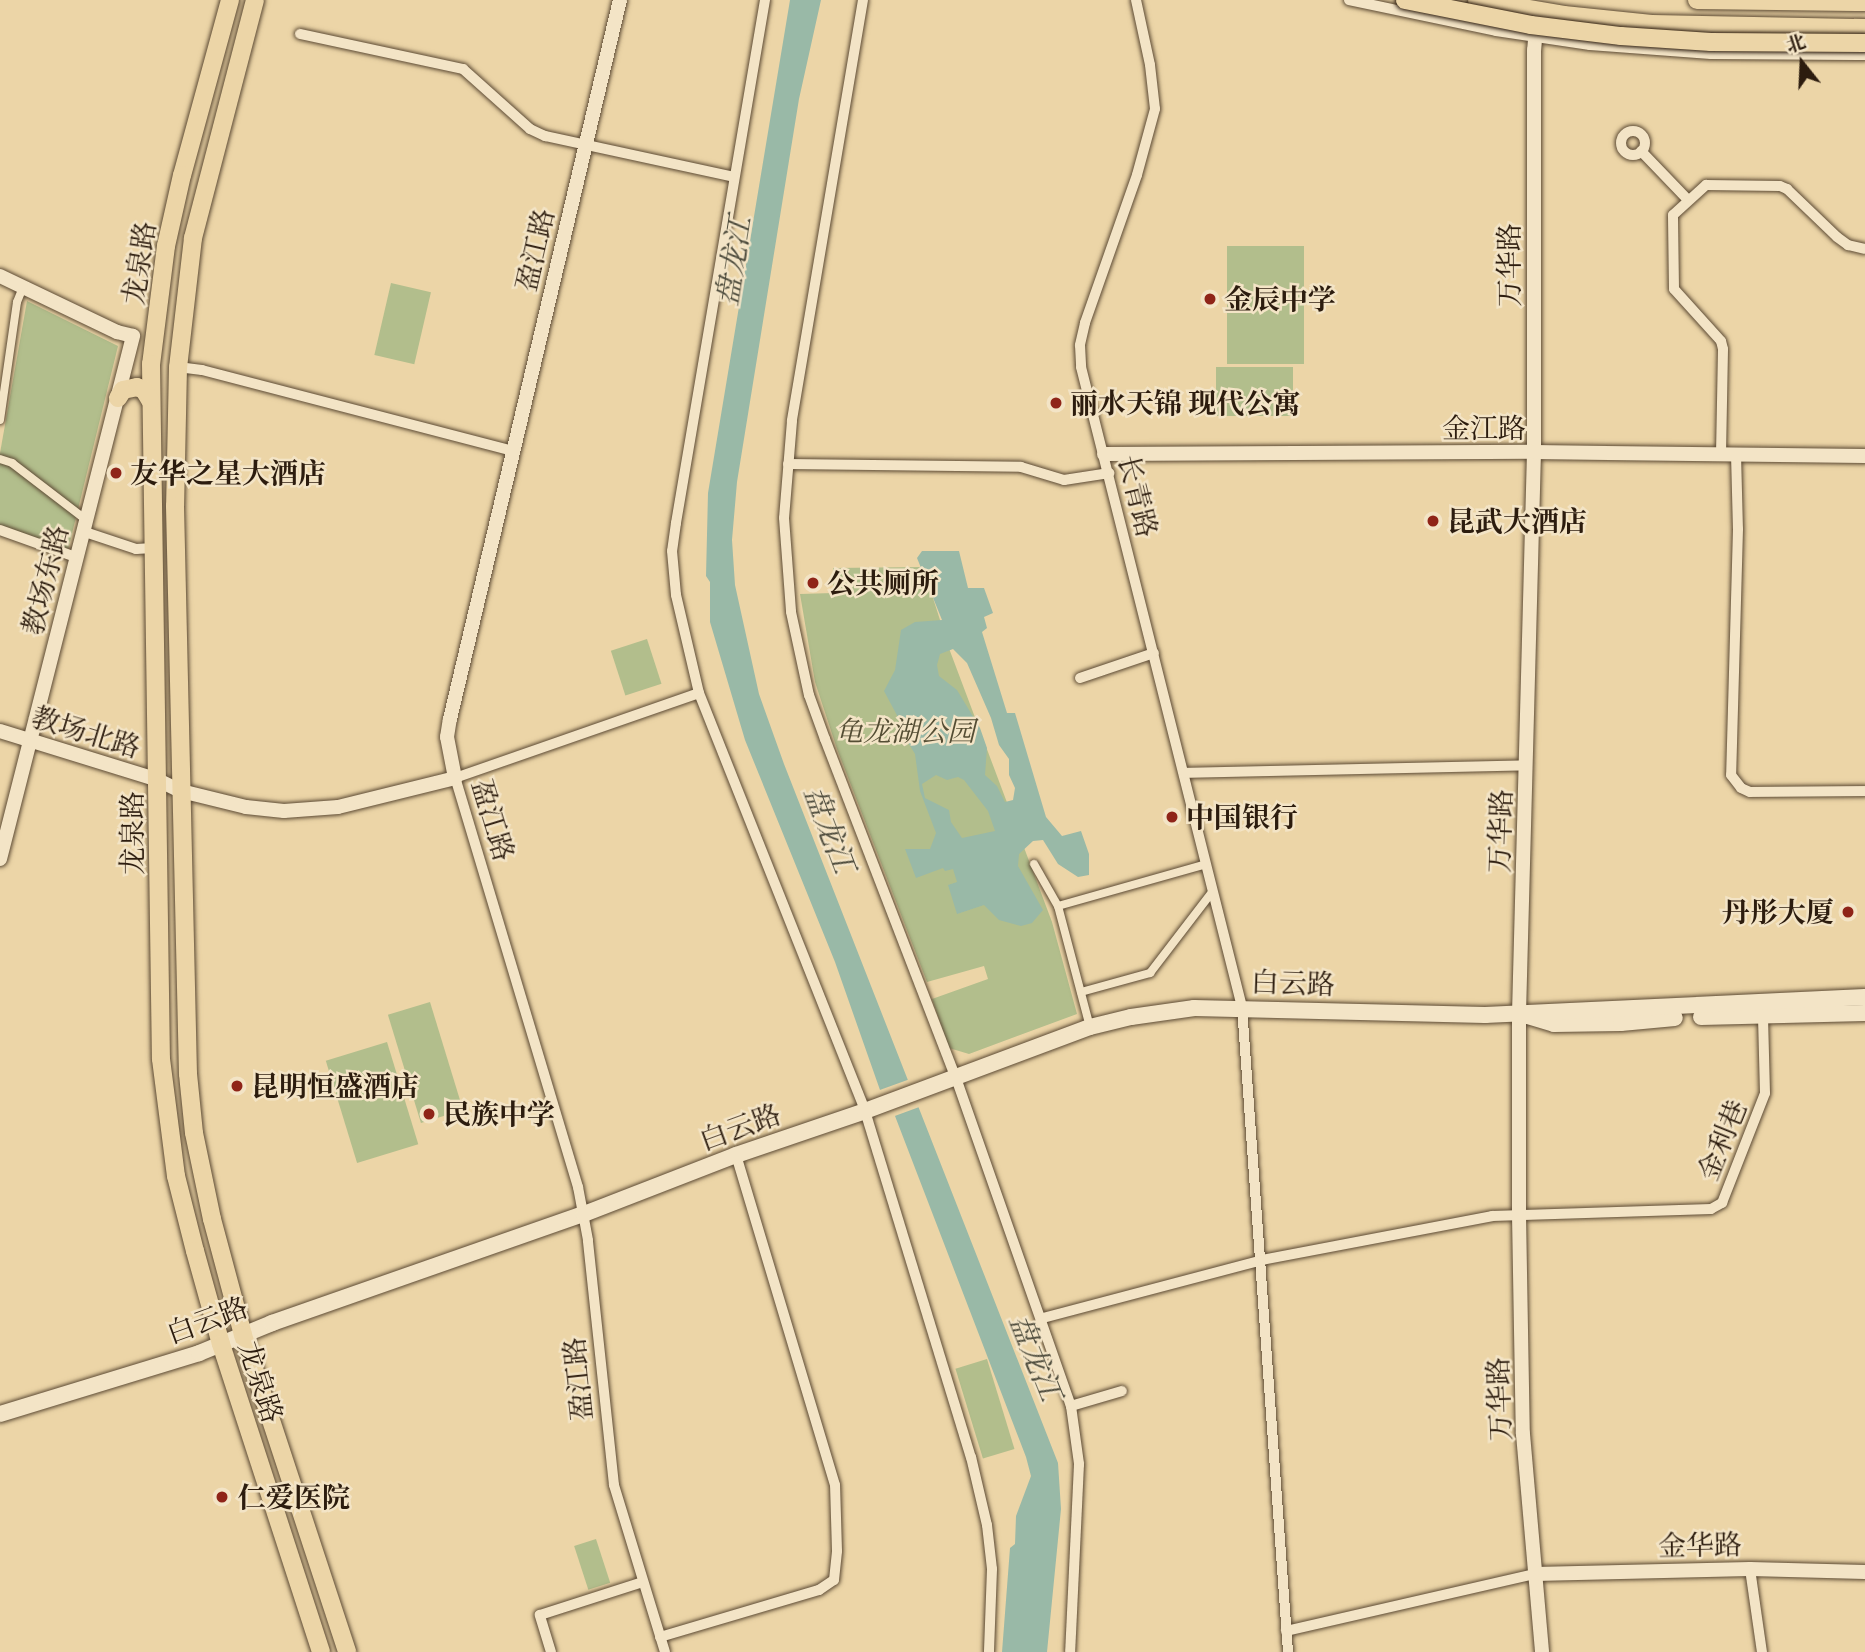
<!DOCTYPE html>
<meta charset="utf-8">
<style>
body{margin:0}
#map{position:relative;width:1865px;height:1652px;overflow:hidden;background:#ecd5a7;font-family:"Gentium Book Plus","Noto Serif SC",serif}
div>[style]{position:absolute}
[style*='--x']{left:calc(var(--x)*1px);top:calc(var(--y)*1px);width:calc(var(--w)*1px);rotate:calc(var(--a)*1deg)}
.green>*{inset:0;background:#b2be8c;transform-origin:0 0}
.water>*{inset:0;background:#99b9a7}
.pier>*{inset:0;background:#ecd5a7}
.roads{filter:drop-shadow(0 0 2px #5c4a34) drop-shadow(0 0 2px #5c4a34)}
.pedestrian>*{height:8px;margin:-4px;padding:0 4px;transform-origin:4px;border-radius:4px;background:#f3e4c6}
.minor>*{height:10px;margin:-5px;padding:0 5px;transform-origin:5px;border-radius:5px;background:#f3e4c6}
.minor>.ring{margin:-5px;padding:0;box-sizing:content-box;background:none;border:10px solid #f3e4c6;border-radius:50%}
.tertiary>*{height:14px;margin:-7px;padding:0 7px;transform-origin:7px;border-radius:7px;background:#f3e4c6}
.secondary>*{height:16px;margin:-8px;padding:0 8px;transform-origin:8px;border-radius:8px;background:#f3e4c6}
.primary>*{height:18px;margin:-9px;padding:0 9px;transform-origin:9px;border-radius:9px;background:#ecd5a7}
.trunk>*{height:18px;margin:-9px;padding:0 9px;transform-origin:9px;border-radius:9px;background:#ecd5a7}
.bridges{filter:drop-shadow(0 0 2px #2c1c0e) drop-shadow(0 0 2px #2c1c0e)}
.trunk-bridge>*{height:18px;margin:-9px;padding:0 9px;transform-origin:9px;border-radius:9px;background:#ecd5a7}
.dots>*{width:19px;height:19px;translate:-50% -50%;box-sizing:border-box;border:4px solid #f3e4c6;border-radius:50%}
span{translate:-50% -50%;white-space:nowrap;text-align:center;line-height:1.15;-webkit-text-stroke:5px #f3e4c6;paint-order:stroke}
.street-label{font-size:28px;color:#2c1c0e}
.poi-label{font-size:28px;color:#2c1c0e;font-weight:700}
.left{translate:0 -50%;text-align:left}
.right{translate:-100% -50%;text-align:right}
.park-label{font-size:28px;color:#544d34;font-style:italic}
.water-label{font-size:30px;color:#4d4b3c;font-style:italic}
.north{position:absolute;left:1767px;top:28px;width:70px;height:70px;-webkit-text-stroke:5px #f3e4c6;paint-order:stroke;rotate:342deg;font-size:19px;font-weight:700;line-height:28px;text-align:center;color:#2c1c0e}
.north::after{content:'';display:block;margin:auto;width:24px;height:32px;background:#2c1c0e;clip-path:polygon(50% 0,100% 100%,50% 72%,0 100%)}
</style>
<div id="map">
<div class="green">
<div style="left:1304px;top:246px;width:118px;height:77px;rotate:90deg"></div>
<div style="left:391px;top:283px;width:41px;height:74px;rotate:13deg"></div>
<div style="clip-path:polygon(27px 301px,118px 346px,68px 550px,0 525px,0 453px)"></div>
<div style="left:1216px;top:367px;width:77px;height:49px"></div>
<div style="clip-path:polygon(923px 567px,950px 651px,1052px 922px,1077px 1014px,969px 1054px,949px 1048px,932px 999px,988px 979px,984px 966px,927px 982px,837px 749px,815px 682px,800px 594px,833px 593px,833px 568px)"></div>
<div style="left:647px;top:639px;width:47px;height:38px;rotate:72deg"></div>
<div style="left:430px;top:1002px;width:113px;height:44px;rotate:73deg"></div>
<div style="left:387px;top:1042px;width:107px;height:64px;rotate:73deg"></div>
<div style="left:987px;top:1359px;width:94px;height:33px;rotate:73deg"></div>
<div style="left:596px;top:1539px;width:46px;height:23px;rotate:72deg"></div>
</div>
<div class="water">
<div style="clip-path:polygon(790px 0,821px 0,799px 99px,737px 482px,732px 540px,735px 585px,759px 694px,784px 764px,1058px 1463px,1061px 1509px,1047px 1652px,1002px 1652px,1010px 1548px,1015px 1544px,1016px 1516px,1031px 1476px,1026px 1457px,895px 1116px,880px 1090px,835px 962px,745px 740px,710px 622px,710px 582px,706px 576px,708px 493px)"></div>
<div style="clip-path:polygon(evenodd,922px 551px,959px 551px,968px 588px,984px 588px,993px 613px,984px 617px,987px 628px,982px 632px,1007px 713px,1015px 713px,1046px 817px,1062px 836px,1081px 831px,1089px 854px,1089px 875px,1078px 877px,1058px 864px,1043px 840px,1033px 841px,1019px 854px,1018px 866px,1043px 910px,1032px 923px,1021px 926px,999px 920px,984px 905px,957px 914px,948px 885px,957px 882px,953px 869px,945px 871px,943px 868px,916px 878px,905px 849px,930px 849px,936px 833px,920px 791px,915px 754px,900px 729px,900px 721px,884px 691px,895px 670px,901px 630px,915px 622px,942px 620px,917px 558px,922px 551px,953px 649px,967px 663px,991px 718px,999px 745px,1009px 759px,1009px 775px,1015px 788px,1013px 800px,1005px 802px,997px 786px,985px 775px,987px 748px,980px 728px,957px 690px,939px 676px,937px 665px,940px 654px,953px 649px,922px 551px,936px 775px,947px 780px,958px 777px,964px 780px,988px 811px,995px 831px,962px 838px,951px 822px,949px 810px,925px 798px,922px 784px,936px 775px)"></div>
</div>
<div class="pier">
<div style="clip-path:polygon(913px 1078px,922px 1106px,892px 1117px,877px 1091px)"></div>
</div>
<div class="roads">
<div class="pedestrian">
<div style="--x:0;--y:420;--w:119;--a:-81.8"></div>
<div style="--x:17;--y:302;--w:16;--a:-68"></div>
<div style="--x:0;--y:459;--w:13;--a:18"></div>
<div style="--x:12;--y:463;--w:92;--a:37.5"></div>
<div style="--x:1034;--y:864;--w:48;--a:60.3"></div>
<div style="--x:1081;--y:992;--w:72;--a:-15.4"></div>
<div style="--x:1150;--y:973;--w:103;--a:-52.5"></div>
<div style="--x:1090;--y:1027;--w:125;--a:-104.8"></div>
<div style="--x:1058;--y:906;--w:154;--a:-15.8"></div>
</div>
<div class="minor">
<div style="--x:765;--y:0;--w:531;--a:99.66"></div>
<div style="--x:676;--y:523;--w:28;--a:98"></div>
<div style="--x:672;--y:551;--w:44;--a:84.8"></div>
<div style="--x:676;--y:595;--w:101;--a:76.8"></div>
<div style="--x:699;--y:693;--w:450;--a:68.3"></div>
<div style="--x:865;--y:1111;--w:362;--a:73"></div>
<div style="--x:971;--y:1457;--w:70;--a:76.8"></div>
<div style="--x:987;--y:1525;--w:44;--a:83.5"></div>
<div style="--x:992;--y:1569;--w:83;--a:92.1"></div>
<div style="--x:863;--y:0;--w:427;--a:99.6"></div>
<div style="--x:792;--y:421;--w:97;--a:94.7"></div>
<div style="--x:784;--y:518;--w:94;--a:85.7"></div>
<div style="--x:791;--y:612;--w:85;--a:77.8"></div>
<div style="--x:809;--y:695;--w:47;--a:70"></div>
<div style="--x:825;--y:739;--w:363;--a:68.9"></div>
<div style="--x:956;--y:1078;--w:348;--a:70.7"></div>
<div style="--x:1071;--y:1406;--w:59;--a:82.1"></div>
<div style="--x:1079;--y:1464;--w:188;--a:92.7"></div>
<div style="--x:1136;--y:0;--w:66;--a:77.8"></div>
<div style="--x:1150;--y:65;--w:44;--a:83.5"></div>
<div style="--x:1155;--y:109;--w:68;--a:105.3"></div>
<div style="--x:1137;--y:175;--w:157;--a:109.4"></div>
<div style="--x:1085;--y:323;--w:23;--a:103"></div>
<div style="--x:1080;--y:345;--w:22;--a:87"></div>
<div style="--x:1081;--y:367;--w:660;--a:75.88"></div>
<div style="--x:1242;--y:1007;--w:647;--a:85.92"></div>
<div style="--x:1349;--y:0;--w:150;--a:11.9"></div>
<div style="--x:1496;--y:31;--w:95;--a:8.5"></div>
<div style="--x:1590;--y:45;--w:121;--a:4.3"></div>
<div style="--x:1711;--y:54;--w:154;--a:0.4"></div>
<div style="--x:300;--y:34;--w:167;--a:12.1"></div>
<div style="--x:463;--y:69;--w:90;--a:41.8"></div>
<div style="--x:530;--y:129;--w:17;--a:25"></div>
<div style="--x:545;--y:136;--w:193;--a:12.2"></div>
<div class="ring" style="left:1621px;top:131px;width:14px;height:14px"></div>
<div style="--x:1641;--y:151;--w:68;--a:46.2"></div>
<div style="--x:178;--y:367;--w:24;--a:7"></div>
<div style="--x:202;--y:370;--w:320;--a:14.6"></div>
<div style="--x:1721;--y:454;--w:105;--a:-88.9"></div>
<div style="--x:1723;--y:349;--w:8;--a:-104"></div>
<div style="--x:1721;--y:341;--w:70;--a:-132.1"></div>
<div style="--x:1674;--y:289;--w:74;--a:-90.8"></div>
<div style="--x:1673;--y:215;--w:45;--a:-42.3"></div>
<div style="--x:1706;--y:185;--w:74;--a:0.8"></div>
<div style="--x:1780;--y:186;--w:8;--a:23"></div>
<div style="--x:1787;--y:189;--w:69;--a:43.8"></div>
<div style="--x:1837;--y:237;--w:14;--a:36"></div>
<div style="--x:1848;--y:245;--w:17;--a:13"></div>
<div style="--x:1736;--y:454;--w:75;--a:88.5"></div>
<div style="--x:1738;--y:529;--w:246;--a:91.6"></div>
<div style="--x:1731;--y:775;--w:16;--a:52"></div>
<div style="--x:1741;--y:788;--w:10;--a:24"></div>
<div style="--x:1750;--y:792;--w:115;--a:-0.5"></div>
<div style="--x:788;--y:464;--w:233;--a:0.7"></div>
<div style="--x:1021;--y:467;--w:45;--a:16.8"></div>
<div style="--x:1064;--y:480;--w:46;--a:-8.8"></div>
<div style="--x:0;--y:530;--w:81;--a:19.6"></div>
<div style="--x:82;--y:531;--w:57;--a:18.4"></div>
<div style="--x:136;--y:549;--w:17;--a:-3"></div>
<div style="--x:1080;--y:678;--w:78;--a:-18.7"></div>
<div style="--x:1184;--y:773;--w:342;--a:-1.3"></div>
<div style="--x:1043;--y:1318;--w:227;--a:-14.8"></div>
<div style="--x:1262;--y:1260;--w:234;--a:-10.8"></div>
<div style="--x:1492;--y:1216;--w:219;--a:-1.8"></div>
<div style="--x:1711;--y:1209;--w:13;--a:-29"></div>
<div style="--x:1722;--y:1203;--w:118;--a:-68.6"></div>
<div style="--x:1765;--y:1093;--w:78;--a:-91.5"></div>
<div style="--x:1071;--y:1406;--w:53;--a:-16.4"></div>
<div style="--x:1750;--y:1569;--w:84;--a:81.8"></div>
<div style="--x:1286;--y:1631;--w:255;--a:-12.9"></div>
<div style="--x:660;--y:1637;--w:166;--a:-16.5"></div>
<div style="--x:819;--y:1590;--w:18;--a:-34"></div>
<div style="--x:834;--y:1580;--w:29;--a:-84"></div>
<div style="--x:837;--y:1551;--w:66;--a:-91.7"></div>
<div style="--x:835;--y:1485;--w:345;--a:-106.7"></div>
<div style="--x:551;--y:1652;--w:39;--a:-107"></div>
<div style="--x:540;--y:1615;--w:108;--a:-17.8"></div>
<div style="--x:665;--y:1652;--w:175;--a:-107"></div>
<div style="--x:614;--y:1485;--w:246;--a:-96.1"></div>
<div style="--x:588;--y:1240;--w:54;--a:-100.7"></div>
<div style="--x:578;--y:1187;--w:427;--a:-106.7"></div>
<div style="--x:455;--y:778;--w:258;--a:-19.2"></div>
</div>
<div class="tertiary">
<div style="--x:1537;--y:17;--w:33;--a:95"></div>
<div style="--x:1534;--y:50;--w:402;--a:90"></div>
<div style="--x:1534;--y:452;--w:561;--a:91.53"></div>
<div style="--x:1519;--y:1013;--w:202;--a:90"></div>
<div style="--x:1519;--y:1215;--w:219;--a:89"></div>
<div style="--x:1523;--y:1434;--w:219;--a:85"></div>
<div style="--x:0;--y:276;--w:130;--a:25.6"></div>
<div style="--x:117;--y:332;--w:16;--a:14"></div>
<div style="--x:1104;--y:454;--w:430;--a:-0.3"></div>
<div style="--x:1534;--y:452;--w:331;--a:0.7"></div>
<div style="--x:0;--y:731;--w:165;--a:17.2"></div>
<div style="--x:158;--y:780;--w:25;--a:26"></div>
<div style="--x:181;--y:791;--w:67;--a:13.8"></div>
<div style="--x:246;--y:807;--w:38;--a:6"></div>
<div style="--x:284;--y:811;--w:54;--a:-4.2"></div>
<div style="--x:338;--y:807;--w:121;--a:-13.9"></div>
<div style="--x:455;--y:778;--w:42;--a:-101"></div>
<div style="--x:447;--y:737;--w:18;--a:-81"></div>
<div style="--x:450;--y:719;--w:739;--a:-76.7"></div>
<div style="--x:0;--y:859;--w:540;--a:-75.73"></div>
<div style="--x:1535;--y:1574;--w:215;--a:-1.3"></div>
<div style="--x:1750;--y:1569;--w:115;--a:1.5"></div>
</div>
<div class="secondary">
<div style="--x:1528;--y:1016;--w:27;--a:17"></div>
<div style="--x:1554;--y:1024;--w:67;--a:-0.9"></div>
<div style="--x:1621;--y:1023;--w:54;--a:-5.3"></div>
<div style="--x:1701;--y:1017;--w:164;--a:-1.4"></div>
<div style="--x:0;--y:1414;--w:208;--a:-17"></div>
<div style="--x:199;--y:1353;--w:79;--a:-22.3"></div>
<div style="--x:272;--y:1323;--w:330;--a:-19.3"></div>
<div style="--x:584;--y:1214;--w:163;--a:-21.2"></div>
<div style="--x:736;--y:1155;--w:136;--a:-18.8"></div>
<div style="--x:865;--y:1111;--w:240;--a:-20.5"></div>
<div style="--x:1090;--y:1027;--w:42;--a:-13.7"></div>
<div style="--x:1131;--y:1017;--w:64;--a:-8.1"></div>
<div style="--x:1194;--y:1008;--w:291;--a:1.4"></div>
<div style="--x:1485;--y:1015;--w:380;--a:-2.7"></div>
</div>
<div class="primary">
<div style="--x:230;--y:0;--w:181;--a:105.3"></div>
<div style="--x:182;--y:175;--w:73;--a:102.7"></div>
<div style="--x:166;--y:246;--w:119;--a:97.2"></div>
<div style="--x:151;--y:364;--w:695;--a:89.18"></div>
<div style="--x:161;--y:1059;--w:118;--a:82.7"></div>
<div style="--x:176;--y:1176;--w:77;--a:75.8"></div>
<div style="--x:195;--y:1251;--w:97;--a:74.4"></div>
<div style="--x:221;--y:1344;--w:324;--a:72"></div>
<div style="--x:255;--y:0;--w:246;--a:104.6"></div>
<div style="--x:193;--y:238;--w:130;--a:96.6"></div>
<div style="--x:178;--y:367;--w:139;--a:91.2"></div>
<div style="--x:175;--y:506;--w:568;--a:88.69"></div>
<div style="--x:188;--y:1074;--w:59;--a:84.2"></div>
<div style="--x:194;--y:1133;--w:88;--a:78.2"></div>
<div style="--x:212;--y:1219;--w:120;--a:75"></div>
<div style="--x:243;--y:1335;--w:334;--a:71.8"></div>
<div style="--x:1477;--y:0;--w:88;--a:9.8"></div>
<div style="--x:1564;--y:15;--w:88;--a:5.8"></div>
<div style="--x:1652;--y:24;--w:213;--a:1.1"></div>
<div style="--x:118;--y:398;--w:9;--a:-58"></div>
<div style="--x:123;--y:390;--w:14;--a:-12"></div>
<div style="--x:137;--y:387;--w:8;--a:23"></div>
<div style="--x:144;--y:390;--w:12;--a:59"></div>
</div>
<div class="trunk">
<div style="--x:1697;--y:0;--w:168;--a:0.7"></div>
</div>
</div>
<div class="bridges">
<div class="trunk-bridge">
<div style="--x:1405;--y:0;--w:128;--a:11.2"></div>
<div style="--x:1531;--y:25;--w:91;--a:7"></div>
<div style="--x:1621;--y:36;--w:90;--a:3.8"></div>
<div style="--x:1711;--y:42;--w:154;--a:0.4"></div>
</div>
</div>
<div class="dots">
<div style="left:1210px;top:299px;background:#8f2418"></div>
<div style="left:1056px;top:403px;background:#8f2418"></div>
<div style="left:116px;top:473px;background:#8f2418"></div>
<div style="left:1433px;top:521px;background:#8f2418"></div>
<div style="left:813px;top:583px;background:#8f2418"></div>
<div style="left:1172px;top:817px;background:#8f2418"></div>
<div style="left:1848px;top:912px;background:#8f2418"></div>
<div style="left:237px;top:1086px;background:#8f2418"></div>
<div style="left:429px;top:1114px;background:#8f2418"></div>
<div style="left:222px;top:1497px;background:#8f2418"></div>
</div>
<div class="street-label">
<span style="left:535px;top:250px;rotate:-77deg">盈江路</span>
<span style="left:139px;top:263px;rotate:-81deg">龙泉路</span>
<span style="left:1509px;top:265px;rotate:-90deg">万华路</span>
<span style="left:1484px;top:428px">金江路</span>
<span style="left:1138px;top:496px;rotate:76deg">长青路</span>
<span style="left:45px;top:580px;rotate:-76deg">教场东路</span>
<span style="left:86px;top:732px;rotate:17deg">教场北路</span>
<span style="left:493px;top:820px;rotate:73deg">盈江路</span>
<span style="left:1500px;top:831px;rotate:-88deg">万华路</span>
<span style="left:132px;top:833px;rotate:-90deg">龙泉路</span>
<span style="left:1293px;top:983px;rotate:2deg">白云路</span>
<span style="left:740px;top:1127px;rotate:-20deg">白云路</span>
<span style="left:1722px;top:1140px;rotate:-68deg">金利巷</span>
<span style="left:207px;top:1320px;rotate:-20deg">白云路</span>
<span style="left:578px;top:1379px;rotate:-96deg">盈江路</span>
<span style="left:261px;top:1382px;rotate:72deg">龙泉路</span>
<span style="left:1499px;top:1399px;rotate:-92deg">万华路</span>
<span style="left:1700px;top:1545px;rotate:-1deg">金华路</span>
</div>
<div class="poi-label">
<span class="left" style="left:1224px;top:299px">金辰中学</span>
<span class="left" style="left:1070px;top:403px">丽水天锦 现代公寓</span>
<span class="left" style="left:130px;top:473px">友华之星大酒店</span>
<span class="left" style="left:1447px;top:521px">昆武大酒店</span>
<span class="left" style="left:827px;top:583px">公共厕所</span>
<span class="left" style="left:1186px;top:817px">中国银行</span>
<span class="right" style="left:1834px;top:912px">丹彤大厦</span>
<span class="left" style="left:251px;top:1086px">昆明恒盛酒店</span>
<span class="left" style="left:443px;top:1114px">民族中学</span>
<span class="left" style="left:238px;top:1497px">仁爱医院</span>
</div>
<div class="park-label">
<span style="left:905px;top:731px">龟龙湖公园</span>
</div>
<div class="water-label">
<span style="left:733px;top:261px;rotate:-81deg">盘龙江</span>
<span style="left:830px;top:829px;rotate:69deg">盘龙江</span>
<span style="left:1036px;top:1357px;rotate:68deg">盘龙江</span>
</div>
<div class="north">北</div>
</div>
